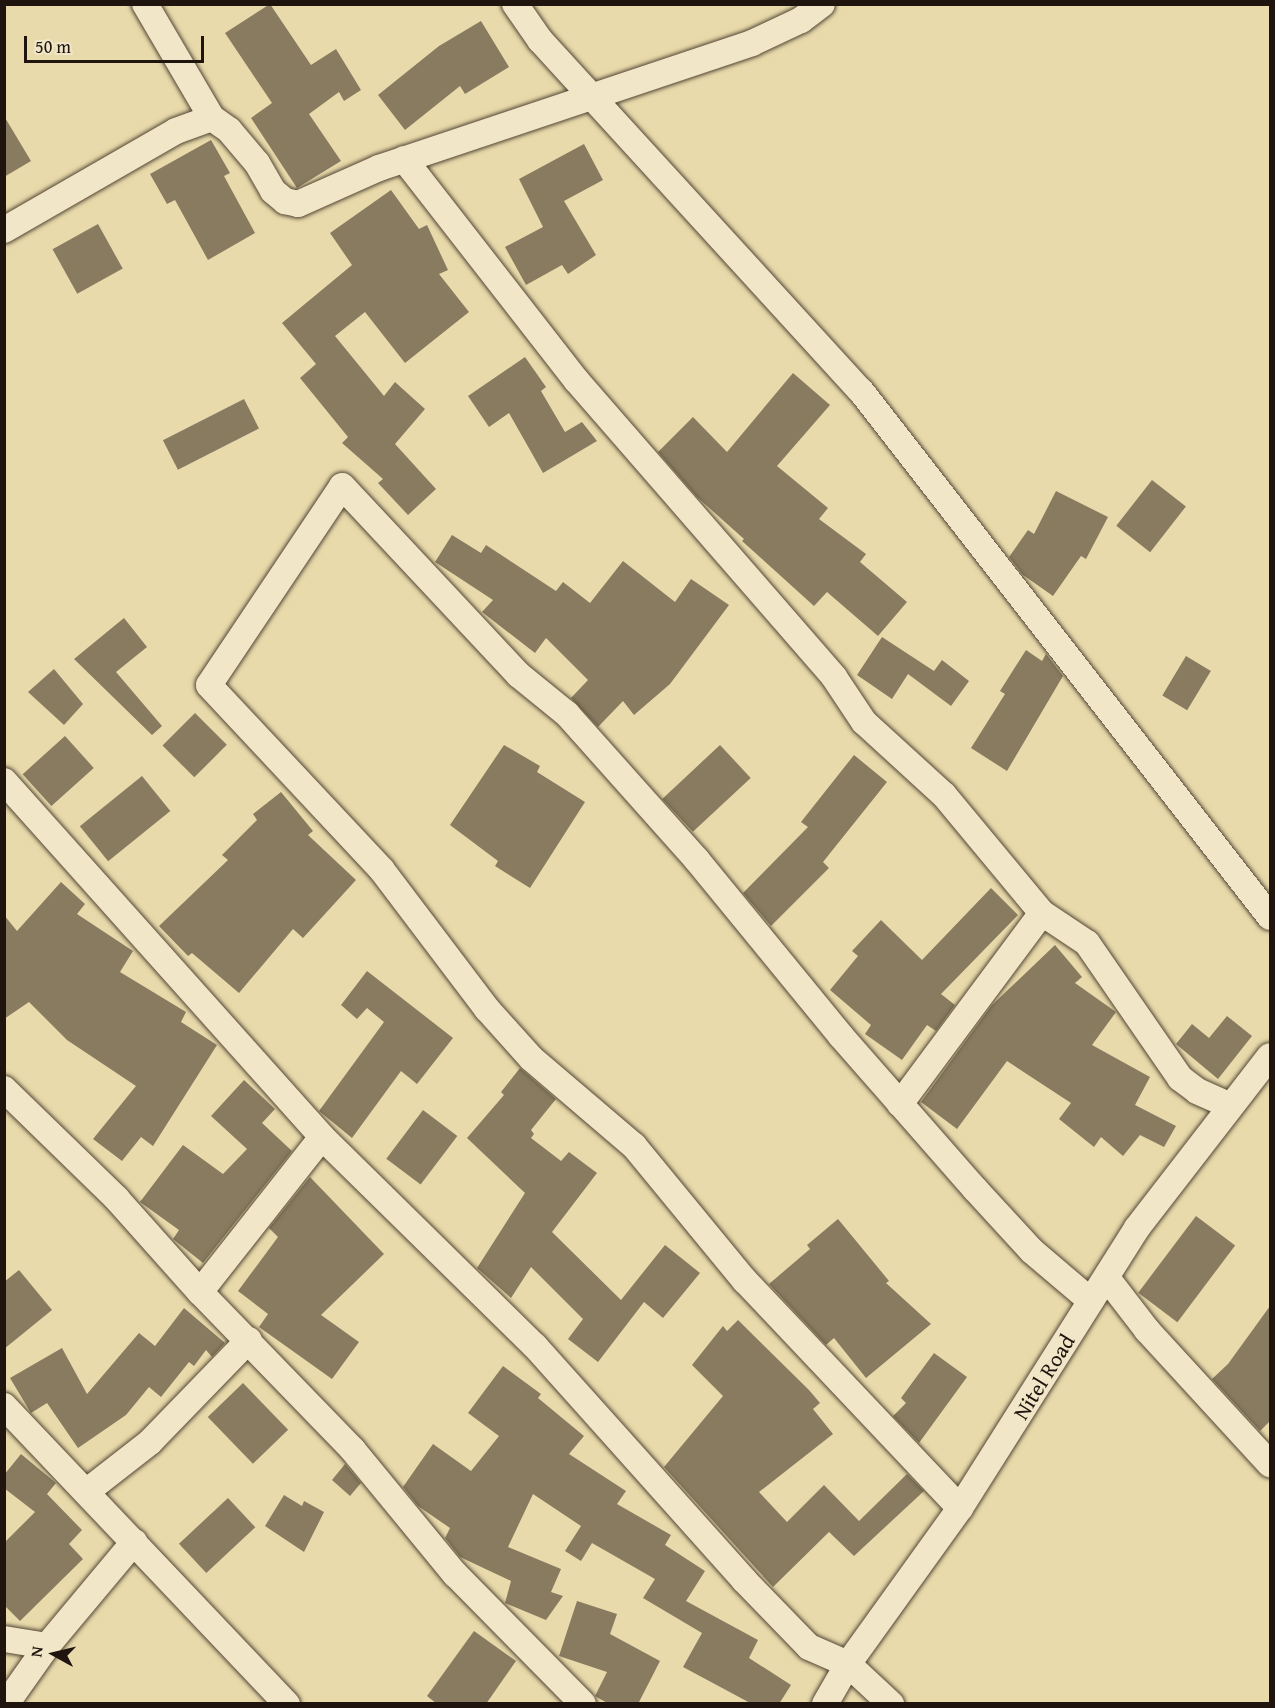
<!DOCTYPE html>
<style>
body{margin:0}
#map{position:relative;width:1275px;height:1708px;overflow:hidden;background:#e9daab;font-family:"Gentium Book Plus",serif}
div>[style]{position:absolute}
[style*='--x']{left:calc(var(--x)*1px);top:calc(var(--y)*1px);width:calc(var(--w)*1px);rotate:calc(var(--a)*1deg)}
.building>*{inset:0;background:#887b60;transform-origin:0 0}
.roads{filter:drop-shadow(0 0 2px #524635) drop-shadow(0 0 2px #524635)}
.minor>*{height:26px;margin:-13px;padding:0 13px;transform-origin:13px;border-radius:13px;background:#f1e7c8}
span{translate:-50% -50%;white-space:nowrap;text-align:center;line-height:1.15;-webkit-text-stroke:5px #f1e7c8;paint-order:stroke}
.street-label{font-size:22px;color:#1f150e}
.frame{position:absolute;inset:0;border:6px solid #1f150e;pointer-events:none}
.north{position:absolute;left:24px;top:1624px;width:60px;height:60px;-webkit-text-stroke:4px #f1e7c8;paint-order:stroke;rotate:278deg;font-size:16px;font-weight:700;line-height:24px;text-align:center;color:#1f150e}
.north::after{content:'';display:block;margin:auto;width:21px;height:27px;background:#1f150e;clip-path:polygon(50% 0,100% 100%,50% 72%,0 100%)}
.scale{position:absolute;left:24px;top:36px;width:180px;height:27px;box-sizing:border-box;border:3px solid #1f150e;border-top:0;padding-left:8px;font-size:18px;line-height:21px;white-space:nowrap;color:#1f150e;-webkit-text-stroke:4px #f1e7c8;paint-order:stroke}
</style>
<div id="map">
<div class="building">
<div style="clip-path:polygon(270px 4px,311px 65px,336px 49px,361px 90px,344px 101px,339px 92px,309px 114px,341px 161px,297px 188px,251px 118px,272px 103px,225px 33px)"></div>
<div style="clip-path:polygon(481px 21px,509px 67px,465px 94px,460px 86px,405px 130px,378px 95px,439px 46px)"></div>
<div style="clip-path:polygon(4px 116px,31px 161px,4px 177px)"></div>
<div style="clip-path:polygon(211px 140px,230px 173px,224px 176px,255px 233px,208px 260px,175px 200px,167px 204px,150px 174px)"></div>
<div style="clip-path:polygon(584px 144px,603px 180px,564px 201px,596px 255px,568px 274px,562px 265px,526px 285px,505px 247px,543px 227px,519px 179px)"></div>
<div style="clip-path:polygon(391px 190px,419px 229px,427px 225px,448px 270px,439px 274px,469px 312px,405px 363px,365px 312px,335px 336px,384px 396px,395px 382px,425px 409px,395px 444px,436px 489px,408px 515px,378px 483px,383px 479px,342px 443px,348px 437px,300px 378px,316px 364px,282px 323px,352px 265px,330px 233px)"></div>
<div style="left:98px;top:224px;width:51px;height:52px;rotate:61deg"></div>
<div style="clip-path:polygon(525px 357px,546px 387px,541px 391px,565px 432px,582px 422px,597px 441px,543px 473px,509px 413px,489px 427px,468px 396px)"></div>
<div style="clip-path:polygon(793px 373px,830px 405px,777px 466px,828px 508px,819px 519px,866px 554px,860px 562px,907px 602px,878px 636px,827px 592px,814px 606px,742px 541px,744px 539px,697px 497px,658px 452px,693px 417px,727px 452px)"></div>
<div style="left:244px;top:399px;width:33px;height:91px;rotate:63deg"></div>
<div style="left:1152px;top:480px;width:43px;height:58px;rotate:38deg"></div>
<div style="clip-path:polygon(1056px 491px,1108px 517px,1086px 559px,1081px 556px,1053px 596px,1023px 575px,1009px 557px,1028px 530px,1034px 534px)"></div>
<div style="clip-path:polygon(452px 535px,481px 553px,486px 545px,556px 591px,563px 582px,590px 603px,623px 561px,675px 602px,691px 579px,729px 605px,670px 684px,634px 715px,623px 701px,598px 727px,571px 698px,588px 680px,546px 638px,535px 653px,482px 612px,493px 600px,435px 562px)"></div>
<div style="clip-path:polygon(124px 618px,147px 647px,116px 672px,162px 726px,152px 735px,74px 659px)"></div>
<div style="clip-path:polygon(882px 637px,934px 671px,942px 660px,969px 681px,951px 706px,908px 674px,892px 699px,857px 675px)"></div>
<div style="clip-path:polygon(1026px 650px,1042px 661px,1046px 654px,1063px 676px,1007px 771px,971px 748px,1005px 694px,1000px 691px)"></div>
<div style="left:1186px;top:656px;width:29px;height:46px;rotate:31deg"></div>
<div style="clip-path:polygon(54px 669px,83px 704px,64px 725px,28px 692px)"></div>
<div style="left:195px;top:713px;width:45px;height:46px;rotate:45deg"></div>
<div style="left:65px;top:736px;width:43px;height:57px;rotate:48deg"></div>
<div style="clip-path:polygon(504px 745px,540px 766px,537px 772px,585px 802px,530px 888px,495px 866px,498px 861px,450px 825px)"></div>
<div style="left:720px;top:745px;width:45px;height:79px;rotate:47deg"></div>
<div style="clip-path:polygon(854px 755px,887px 782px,823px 862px,829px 868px,771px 926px,743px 893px,808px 827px,801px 822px)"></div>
<div style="left:142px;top:776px;width:45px;height:80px;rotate:51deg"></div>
<div style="clip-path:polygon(281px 792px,313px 831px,308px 835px,356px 880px,303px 938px,293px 929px,239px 993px,192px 953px,188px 956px,159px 926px,228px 860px,222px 855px,257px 820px,253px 814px)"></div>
<div style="clip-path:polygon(61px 882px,85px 904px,77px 914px,133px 951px,120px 972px,186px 1012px,181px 1022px,217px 1045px,153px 1146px,141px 1137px,122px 1161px,93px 1139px,136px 1086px,67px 1040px,29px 1002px,4px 1019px,4px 915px,17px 931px)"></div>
<div style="clip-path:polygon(991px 888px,1018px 915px,941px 994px,955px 1005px,936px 1031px,927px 1025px,902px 1060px,865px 1034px,871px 1025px,830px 990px,858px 956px,852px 951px,881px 920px,922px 960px)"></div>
<div style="clip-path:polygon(1055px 945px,1082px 977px,1075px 983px,1116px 1012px,1092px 1045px,1150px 1077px,1135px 1105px,1176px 1126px,1164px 1147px,1140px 1135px,1123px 1156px,1101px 1137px,1094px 1147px,1059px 1119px,1071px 1103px,1007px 1061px,957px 1129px,921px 1102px,992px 1005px)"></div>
<div style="clip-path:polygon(367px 971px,453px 1038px,417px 1084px,401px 1071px,352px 1138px,319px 1111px,384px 1022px,367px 1008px,357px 1019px,341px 1005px)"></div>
<div style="clip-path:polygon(1227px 1016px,1252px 1036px,1218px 1079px,1176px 1044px,1192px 1024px,1209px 1038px)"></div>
<div style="clip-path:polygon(520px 1068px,556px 1099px,531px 1130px,534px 1134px,531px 1138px,561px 1161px,569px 1152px,597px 1173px,552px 1232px,621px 1300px,665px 1245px,700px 1273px,663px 1318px,644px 1302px,598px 1362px,568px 1339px,583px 1319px,531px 1267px,511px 1298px,477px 1268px,525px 1193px,467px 1138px,504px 1095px,501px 1092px)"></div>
<div style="clip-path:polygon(244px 1080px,275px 1109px,262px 1123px,292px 1151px,203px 1263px,173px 1239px,179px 1230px,140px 1202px,183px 1145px,223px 1174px,247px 1149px,211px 1116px)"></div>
<div style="left:423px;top:1110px;width:43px;height:61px;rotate:37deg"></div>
<div style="clip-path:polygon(310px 1177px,384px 1254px,321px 1315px,359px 1342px,332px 1379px,259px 1327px,268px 1314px,238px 1291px,278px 1237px,269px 1228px)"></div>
<div style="left:1196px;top:1216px;width:49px;height:96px;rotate:37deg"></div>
<div style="clip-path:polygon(838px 1219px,889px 1281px,886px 1283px,931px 1324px,866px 1378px,834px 1338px,826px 1345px,769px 1284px,810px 1249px,807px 1245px)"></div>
<div style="clip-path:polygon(19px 1270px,52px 1310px,4px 1349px,4px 1282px)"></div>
<div style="clip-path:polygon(1270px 1306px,1270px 1421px,1260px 1431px,1212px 1379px,1228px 1364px)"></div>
<div style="clip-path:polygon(184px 1308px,225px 1343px,212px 1357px,206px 1350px,194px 1366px,189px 1362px,161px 1397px,149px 1387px,126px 1415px,78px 1448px,47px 1403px,31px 1413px,10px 1378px,62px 1348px,87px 1394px,139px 1333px,155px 1346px)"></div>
<div style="clip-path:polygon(738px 1320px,809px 1390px,820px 1403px,813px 1409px,833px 1434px,759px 1492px,787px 1522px,824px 1485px,859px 1521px,907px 1474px,924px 1491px,854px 1556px,829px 1532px,773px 1587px,664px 1467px,723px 1396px,692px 1365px,723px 1326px,727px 1331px)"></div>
<div style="clip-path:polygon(934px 1353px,967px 1377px,919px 1443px,893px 1416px,906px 1403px,901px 1398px)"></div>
<div style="clip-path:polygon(503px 1366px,541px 1394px,538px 1398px,584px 1436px,569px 1454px,626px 1491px,617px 1504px,671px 1535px,665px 1545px,705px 1571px,686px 1601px,758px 1640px,749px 1658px,791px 1685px,779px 1704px,752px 1704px,683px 1667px,702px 1633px,643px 1598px,655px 1579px,592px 1543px,581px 1561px,565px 1551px,581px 1526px,533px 1494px,508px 1547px,561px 1569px,551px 1592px,563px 1596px,546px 1620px,505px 1603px,511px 1581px,460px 1557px,445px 1538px,450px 1528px,418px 1506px,403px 1487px,433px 1444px,471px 1471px,499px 1436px,468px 1413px)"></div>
<div style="left:243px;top:1383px;width:65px;height:49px;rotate:46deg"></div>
<div style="clip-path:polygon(21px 1454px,56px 1483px,47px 1494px,82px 1530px,69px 1544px,83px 1559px,20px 1621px,4px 1605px,4px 1543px,35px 1512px,4px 1488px,4px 1475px)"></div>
<div style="clip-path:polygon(345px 1464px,361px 1483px,350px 1496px,332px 1480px)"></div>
<div style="clip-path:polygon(284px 1495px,302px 1506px,304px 1501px,324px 1512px,304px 1552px,265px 1526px)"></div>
<div style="left:228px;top:1498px;width:40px;height:67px;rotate:47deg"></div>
<div style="clip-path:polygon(577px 1601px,617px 1614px,610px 1634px,660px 1661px,638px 1704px,609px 1704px,595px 1696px,607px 1672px,559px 1656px)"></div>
<div style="clip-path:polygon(474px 1631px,516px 1661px,486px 1704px,437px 1704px,427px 1696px)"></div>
</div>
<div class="roads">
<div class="minor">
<div style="--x:145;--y:4;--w:132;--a:59.6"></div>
<div style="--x:515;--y:4;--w:44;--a:55.2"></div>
<div style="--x:540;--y:40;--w:476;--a:47.6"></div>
<div style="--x:861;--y:391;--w:666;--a:52.13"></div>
<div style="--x:404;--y:159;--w:281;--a:52.1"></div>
<div style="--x:577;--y:381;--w:392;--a:49"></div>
<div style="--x:834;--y:677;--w:54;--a:56.3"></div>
<div style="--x:864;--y:722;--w:108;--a:42.4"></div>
<div style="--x:944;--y:795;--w:153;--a:50.3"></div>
<div style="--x:1042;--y:913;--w:54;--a:33.7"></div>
<div style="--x:1087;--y:943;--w:164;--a:55.4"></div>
<div style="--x:1180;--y:1078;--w:21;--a:37"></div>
<div style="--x:1197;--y:1091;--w:36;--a:24"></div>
<div style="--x:4;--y:230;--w:198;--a:-29.9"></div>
<div style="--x:176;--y:131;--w:38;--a:-20"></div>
<div style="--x:212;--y:118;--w:21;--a:35"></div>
<div style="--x:229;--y:130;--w:43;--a:49.7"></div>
<div style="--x:257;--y:163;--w:32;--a:60"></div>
<div style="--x:273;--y:191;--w:16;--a:40"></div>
<div style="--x:285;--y:201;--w:13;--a:13"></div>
<div style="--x:298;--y:204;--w:89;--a:-24"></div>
<div style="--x:379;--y:168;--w:393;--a:-18.5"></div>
<div style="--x:752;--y:43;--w:54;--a:-25.1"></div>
<div style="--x:801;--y:20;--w:26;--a:-37"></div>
<div style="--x:4;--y:781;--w:477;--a:48.2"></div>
<div style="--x:322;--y:1137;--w:298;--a:44.5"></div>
<div style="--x:535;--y:1346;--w:314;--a:48.2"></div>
<div style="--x:744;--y:1580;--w:93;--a:45.9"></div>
<div style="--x:809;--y:1647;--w:43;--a:23.6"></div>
<div style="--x:848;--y:1664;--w:59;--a:42.9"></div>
<div style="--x:4;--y:1089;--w:158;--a:44.2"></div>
<div style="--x:117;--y:1199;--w:125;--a:48.3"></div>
<div style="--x:200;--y:1292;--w:220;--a:45.9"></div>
<div style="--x:353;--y:1450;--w:161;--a:50.6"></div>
<div style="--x:455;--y:1574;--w:182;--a:45.4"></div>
<div style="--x:900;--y:1104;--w:238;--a:-53.4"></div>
<div style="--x:1107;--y:1278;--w:66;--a:52.4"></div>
<div style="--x:1147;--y:1330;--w:182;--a:47.5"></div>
<div style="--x:200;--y:1292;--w:197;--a:-51.8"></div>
<div style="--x:4;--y:1406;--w:411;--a:46.5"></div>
<div style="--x:86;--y:1492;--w:81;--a:-38"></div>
<div style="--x:150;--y:1442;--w:142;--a:-45.9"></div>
<div style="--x:960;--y:1508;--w:313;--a:-133.4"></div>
<div style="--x:745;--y:1281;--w:175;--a:-129.4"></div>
<div style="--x:634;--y:1146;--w:135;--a:-139.5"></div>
<div style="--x:531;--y:1058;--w:66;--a:-131.9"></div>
<div style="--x:487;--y:1009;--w:174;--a:-127.1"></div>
<div style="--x:382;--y:870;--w:253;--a:-133.1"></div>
<div style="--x:209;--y:685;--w:239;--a:-56.2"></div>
<div style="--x:342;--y:486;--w:259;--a:46.9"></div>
<div style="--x:519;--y:675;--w:62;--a:39.1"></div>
<div style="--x:567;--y:714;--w:195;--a:48.3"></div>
<div style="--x:697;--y:860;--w:227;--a:50.7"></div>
<div style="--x:841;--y:1036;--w:203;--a:48.8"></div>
<div style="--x:975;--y:1189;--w:84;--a:47.4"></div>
<div style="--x:1032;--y:1251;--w:77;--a:40.3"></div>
<div style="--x:4;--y:1639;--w:44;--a:9.2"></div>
<div style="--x:6;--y:1704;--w:71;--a:-54.7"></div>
<div style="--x:47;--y:1646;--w:136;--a:-50.1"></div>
<div style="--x:825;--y:1704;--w:46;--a:-60.1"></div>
<div style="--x:848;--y:1664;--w:192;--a:-54.3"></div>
<div style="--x:960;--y:1508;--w:331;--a:-57.7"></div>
<div style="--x:1137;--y:1228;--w:217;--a:-52.3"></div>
</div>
</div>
<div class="street-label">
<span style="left:1044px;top:1377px;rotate:-58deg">Nitel Road</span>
</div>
<div class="frame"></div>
<div class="north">N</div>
<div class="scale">50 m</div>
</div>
